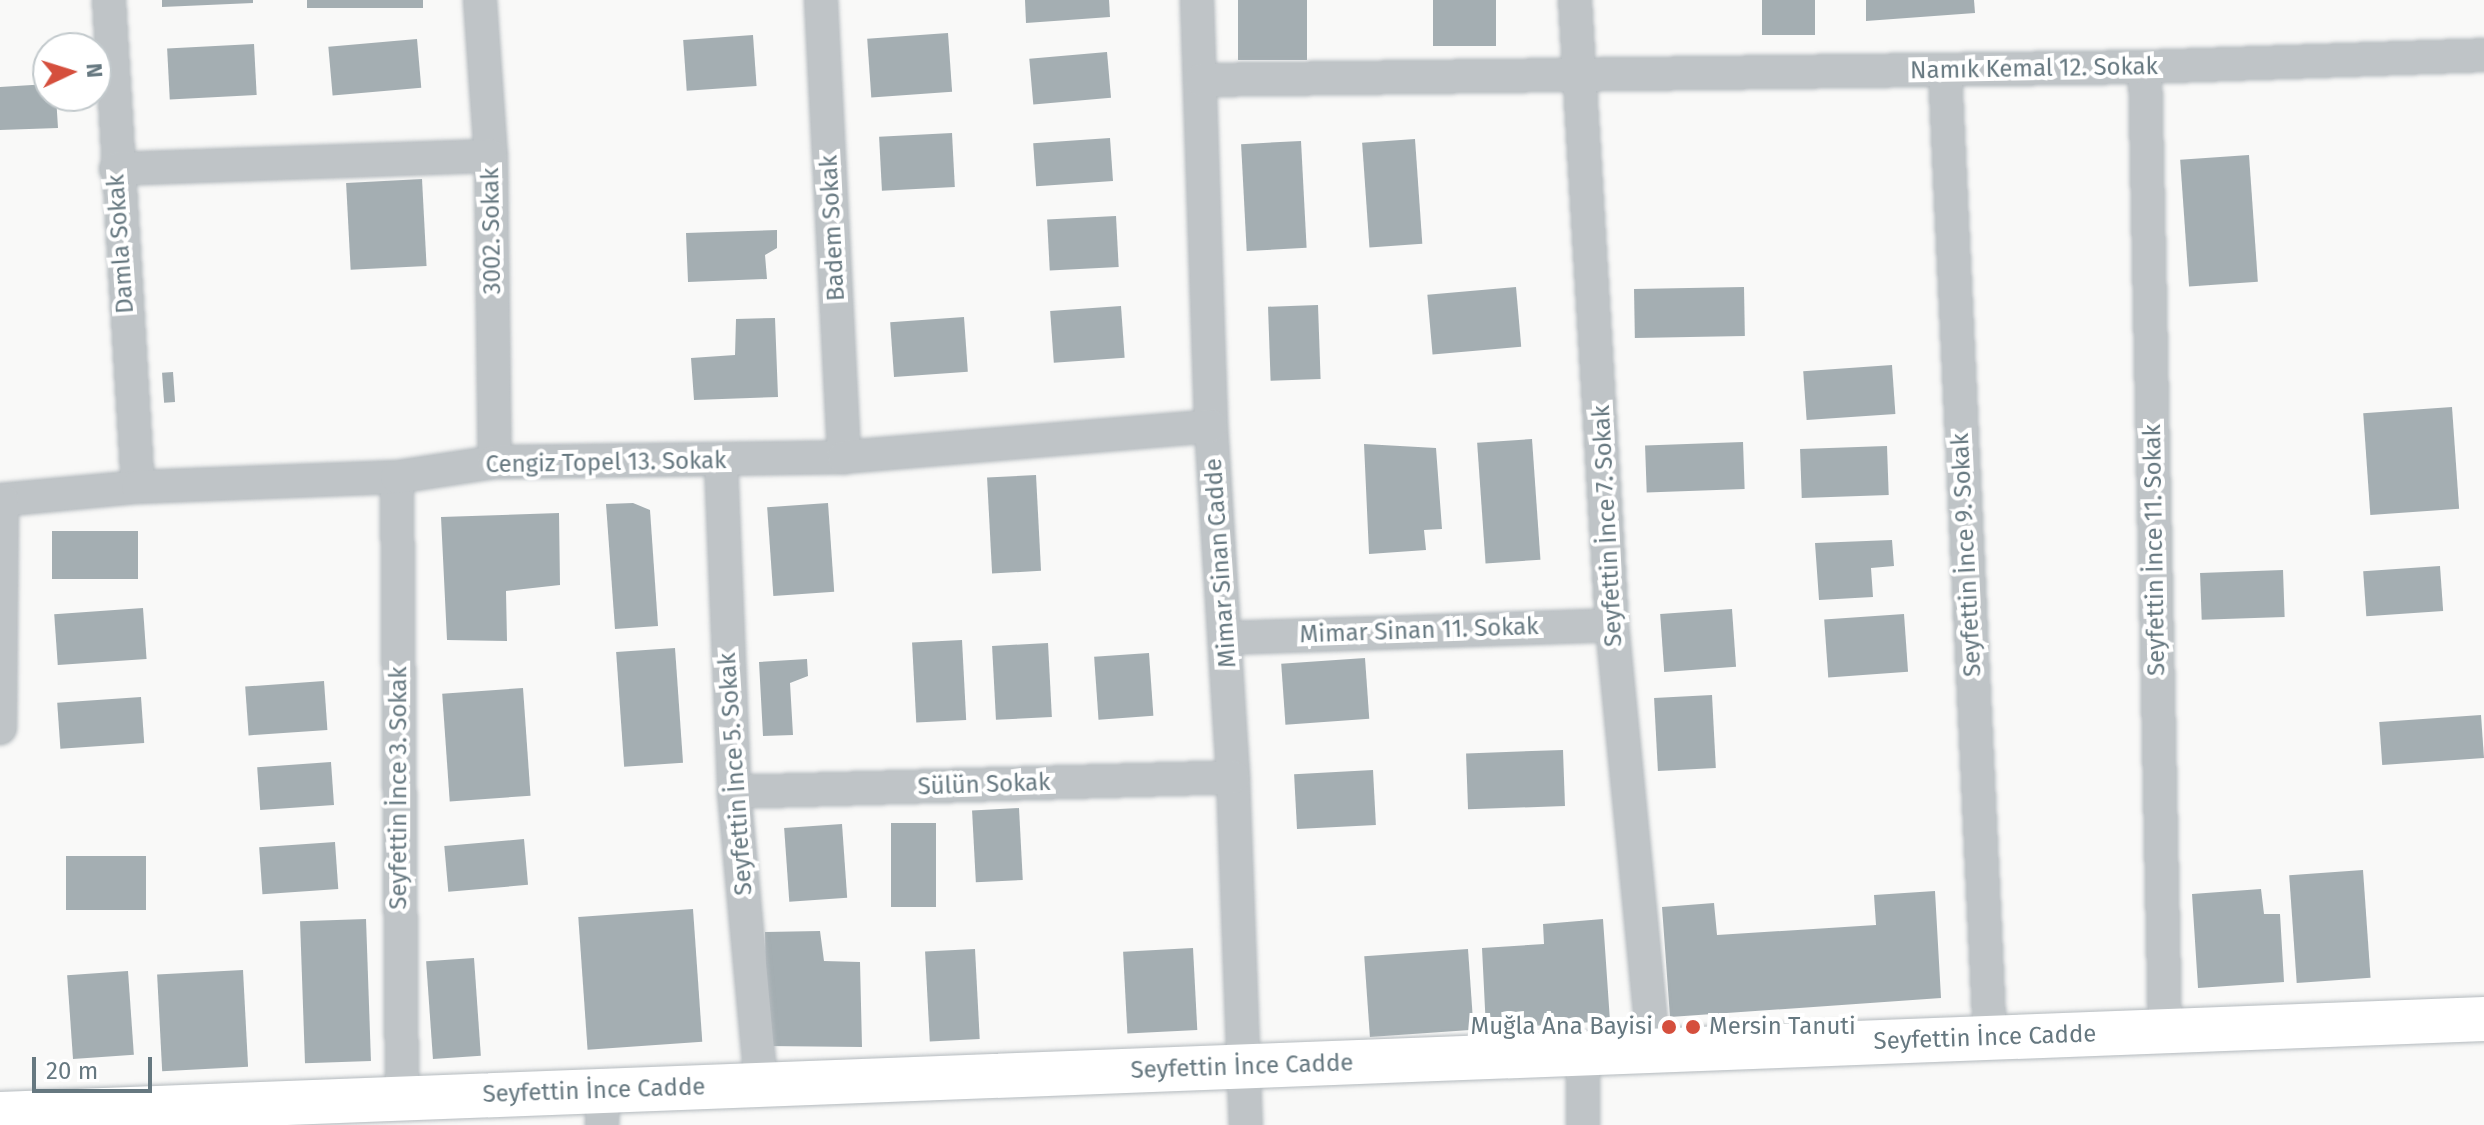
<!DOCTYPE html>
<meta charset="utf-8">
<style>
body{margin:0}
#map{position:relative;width:2484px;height:1125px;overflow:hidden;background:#f9f9f8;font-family:"Fira Sans",sans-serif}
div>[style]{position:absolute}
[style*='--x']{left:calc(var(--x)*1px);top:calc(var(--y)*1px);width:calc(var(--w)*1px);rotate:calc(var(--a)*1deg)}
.building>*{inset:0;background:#a4aeb2;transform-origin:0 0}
.roads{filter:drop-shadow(0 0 2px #b4babe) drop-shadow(0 0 2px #b4babe)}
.minor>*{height:32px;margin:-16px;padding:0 16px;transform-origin:16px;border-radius:16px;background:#bfc4c7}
.secondary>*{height:44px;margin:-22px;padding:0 22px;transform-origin:22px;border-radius:22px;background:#fff}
.dots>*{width:22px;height:22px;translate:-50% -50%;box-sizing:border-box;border:4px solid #fff;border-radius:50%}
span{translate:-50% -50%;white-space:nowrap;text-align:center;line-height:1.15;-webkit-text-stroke:8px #fff;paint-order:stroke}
.street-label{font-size:24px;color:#667880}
.poi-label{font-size:24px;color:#667880}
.right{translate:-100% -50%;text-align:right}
.left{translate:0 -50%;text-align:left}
.north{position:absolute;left:32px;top:32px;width:80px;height:80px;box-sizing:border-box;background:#fff;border:2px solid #c2c9cc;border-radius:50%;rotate:86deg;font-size:22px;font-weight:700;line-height:32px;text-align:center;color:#667880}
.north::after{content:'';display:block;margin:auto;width:28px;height:36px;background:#d54f3d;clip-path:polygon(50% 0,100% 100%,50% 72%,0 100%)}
.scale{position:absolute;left:32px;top:1057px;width:120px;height:36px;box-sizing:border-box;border:4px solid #667880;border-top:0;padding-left:10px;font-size:24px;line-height:28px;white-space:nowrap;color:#667880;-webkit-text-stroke:6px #fff;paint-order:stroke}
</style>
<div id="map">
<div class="building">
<div style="clip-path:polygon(162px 0,253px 0,253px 3px,162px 7px)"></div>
<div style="left:307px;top:0;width:116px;height:8px"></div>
<div style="clip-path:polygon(1025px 0,1109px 0,1110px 17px,1026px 23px)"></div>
<div style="left:1238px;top:0;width:69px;height:60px"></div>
<div style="left:1433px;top:0;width:63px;height:46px"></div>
<div style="left:1762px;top:0;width:53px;height:35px"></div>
<div style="clip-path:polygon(1866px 0,1974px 0,1975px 13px,1866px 21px)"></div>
<div style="left:948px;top:33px;width:59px;height:81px;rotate:86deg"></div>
<div style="left:753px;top:35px;width:51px;height:70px;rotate:86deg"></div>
<div style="left:417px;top:39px;width:49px;height:89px;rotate:85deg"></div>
<div style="left:254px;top:44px;width:51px;height:87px;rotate:87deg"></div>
<div style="left:1107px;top:52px;width:46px;height:78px;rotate:85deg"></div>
<div style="clip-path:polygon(48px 84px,48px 96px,56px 96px,58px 128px,0 130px,0 87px)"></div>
<div style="left:952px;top:133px;width:54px;height:73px;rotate:87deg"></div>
<div style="left:1110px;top:138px;width:43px;height:77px;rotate:86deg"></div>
<div style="left:1415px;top:139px;width:105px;height:53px;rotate:86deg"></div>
<div style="left:1301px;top:141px;width:107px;height:60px;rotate:87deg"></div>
<div style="left:2249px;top:155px;width:127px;height:69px;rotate:86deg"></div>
<div style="left:422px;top:179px;width:87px;height:76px;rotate:87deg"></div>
<div style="left:1116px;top:216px;width:51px;height:69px;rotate:87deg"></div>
<div style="clip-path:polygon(777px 230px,777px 248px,765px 255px,767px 279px,688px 282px,686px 233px)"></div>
<div style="left:1516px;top:287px;width:60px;height:89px;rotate:85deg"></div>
<div style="left:1744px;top:287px;width:49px;height:110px;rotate:89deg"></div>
<div style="left:1318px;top:305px;width:74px;height:50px;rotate:88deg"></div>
<div style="left:1121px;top:306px;width:52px;height:71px;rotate:86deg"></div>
<div style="left:964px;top:317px;width:55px;height:74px;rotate:86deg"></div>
<div style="clip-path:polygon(775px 318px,778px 397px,694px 400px,691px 358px,735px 355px,736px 319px)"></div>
<div style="left:1892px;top:365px;width:49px;height:89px;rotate:86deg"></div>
<div style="left:173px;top:372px;width:30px;height:11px;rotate:86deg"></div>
<div style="left:2452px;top:407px;width:102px;height:89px;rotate:86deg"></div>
<div style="left:1532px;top:439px;width:121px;height:55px;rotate:86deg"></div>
<div style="left:1743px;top:442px;width:47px;height:98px;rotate:88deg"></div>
<div style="clip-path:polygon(1364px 444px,1436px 448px,1442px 529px,1424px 530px,1426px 550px,1369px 554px)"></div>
<div style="left:1887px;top:446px;width:49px;height:87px;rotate:88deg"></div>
<div style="left:1036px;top:475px;width:96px;height:49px;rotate:87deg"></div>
<div style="clip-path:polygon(633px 503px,650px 510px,658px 626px,615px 629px,606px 504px)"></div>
<div style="left:828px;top:503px;width:89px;height:61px;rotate:86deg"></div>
<div style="clip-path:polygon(559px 513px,560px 585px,506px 591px,507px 641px,447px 640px,441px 517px)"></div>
<div style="left:52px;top:531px;width:86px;height:48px"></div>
<div style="clip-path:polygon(1892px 540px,1894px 566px,1871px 568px,1873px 597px,1819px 600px,1815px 543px)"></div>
<div style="left:2440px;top:566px;width:45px;height:77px;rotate:86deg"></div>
<div style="left:2283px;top:570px;width:47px;height:83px;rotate:88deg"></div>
<div style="left:143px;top:608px;width:51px;height:89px;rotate:86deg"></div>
<div style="left:1732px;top:609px;width:58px;height:72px;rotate:86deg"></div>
<div style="left:1904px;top:614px;width:58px;height:80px;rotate:86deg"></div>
<div style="left:962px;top:640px;width:80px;height:50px;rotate:87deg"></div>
<div style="left:1048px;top:643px;width:74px;height:56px;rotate:87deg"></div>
<div style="left:675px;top:648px;width:115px;height:59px;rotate:86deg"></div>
<div style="left:1149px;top:653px;width:63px;height:55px;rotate:86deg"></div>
<div style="left:1365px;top:658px;width:61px;height:84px;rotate:86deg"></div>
<div style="clip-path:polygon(807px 659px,808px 676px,790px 683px,793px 735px,763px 736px,759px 662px)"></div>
<div style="left:324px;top:681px;width:49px;height:79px;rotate:86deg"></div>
<div style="left:523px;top:688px;width:108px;height:81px;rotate:86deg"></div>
<div style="left:1712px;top:695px;width:73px;height:58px;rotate:87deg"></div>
<div style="left:141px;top:697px;width:46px;height:84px;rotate:86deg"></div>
<div style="left:2481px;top:715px;width:43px;height:102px;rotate:86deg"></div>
<div style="left:1563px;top:750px;width:56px;height:97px;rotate:88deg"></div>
<div style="left:331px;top:762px;width:43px;height:74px;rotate:86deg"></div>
<div style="left:1373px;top:770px;width:55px;height:79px;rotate:87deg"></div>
<div style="left:1019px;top:808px;width:72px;height:47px;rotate:87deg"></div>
<div style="left:891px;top:823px;width:45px;height:84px"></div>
<div style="left:842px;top:824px;width:74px;height:58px;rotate:86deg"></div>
<div style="left:524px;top:839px;width:46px;height:80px;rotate:85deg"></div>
<div style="left:335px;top:842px;width:47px;height:76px;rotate:86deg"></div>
<div style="left:146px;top:856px;width:54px;height:80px;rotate:90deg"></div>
<div style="left:2363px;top:870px;width:108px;height:74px;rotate:86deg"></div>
<div style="clip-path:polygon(2261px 889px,2264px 914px,2280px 914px,2284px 982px,2198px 988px,2192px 894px)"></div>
<div style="clip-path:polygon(1935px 891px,1941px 998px,1670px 1017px,1662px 907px,1714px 903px,1717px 935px,1876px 925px,1874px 895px)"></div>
<div style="left:693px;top:909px;width:133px;height:115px;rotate:86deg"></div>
<div style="left:366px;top:919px;width:142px;height:66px;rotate:88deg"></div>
<div style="clip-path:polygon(1603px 919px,1610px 1021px,1486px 1029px,1482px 948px,1544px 944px,1543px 924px)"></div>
<div style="clip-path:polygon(820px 931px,824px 961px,860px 962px,862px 1047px,767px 1046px,765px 932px)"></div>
<div style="left:1193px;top:948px;width:82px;height:70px;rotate:87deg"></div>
<div style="left:975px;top:949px;width:90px;height:50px;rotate:87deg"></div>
<div style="left:1468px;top:949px;width:81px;height:104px;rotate:86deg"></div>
<div style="left:474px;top:958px;width:98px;height:48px;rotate:86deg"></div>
<div style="left:243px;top:970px;width:97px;height:86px;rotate:87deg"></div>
<div style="left:128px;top:971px;width:84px;height:61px;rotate:86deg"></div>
</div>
<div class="roads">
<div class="minor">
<div style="--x:109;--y:0;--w:488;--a:86.6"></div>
<div style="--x:480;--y:0;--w:156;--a:86"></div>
<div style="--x:491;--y:156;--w:306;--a:89.3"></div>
<div style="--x:821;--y:0;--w:458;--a:87.1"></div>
<div style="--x:1197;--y:0;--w:426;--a:88.1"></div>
<div style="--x:1211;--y:426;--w:352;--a:86.4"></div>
<div style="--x:1233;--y:777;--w:348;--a:87.9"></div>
<div style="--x:1575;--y:0;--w:626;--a:86.61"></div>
<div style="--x:1612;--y:625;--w:428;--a:84.4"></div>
<div style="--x:2145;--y:67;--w:965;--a:88.81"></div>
<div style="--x:1945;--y:71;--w:968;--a:87.34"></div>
<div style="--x:1201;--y:80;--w:944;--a:-0.79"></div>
<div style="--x:2145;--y:67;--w:339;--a:-2"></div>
<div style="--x:116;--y:169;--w:375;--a:-2"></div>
<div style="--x:721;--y:462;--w:330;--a:87.7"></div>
<div style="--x:734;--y:792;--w:294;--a:84.7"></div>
<div style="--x:397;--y:477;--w:622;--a:89.54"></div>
<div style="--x:0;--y:500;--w:139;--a:-5.4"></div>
<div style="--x:138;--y:487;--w:259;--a:-2.2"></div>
<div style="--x:397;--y:477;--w:99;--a:-8.7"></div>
<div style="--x:495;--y:462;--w:349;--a:-0.8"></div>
<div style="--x:844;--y:457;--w:368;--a:-4.8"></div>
<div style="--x:1226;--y:638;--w:386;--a:-1.9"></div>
<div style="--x:0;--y:728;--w:228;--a:-89.5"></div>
<div style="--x:734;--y:792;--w:499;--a:-1.7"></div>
<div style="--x:1583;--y:1054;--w:71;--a:90"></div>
<div style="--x:602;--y:1125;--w:34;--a:-88"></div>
</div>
<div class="secondary">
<div style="--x:0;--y:1114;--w:2486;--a:-2.19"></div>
</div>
</div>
<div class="dots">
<div style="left:1669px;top:1027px;background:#d54f3d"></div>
<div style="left:1693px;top:1027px;background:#d54f3d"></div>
</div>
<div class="street-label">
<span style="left:2034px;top:69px;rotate:-1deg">Namık Kemal 12. Sokak</span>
<span style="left:833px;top:228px;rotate:-93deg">Badem Sokak</span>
<span style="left:492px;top:231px;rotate:-91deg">3002. Sokak</span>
<span style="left:121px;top:244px;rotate:-94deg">Damla Sokak</span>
<span style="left:606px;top:463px;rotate:-1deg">Cengiz Topel 13. Sokak</span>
<span style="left:1608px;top:526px;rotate:-93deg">Seyfettin İnce 7. Sokak</span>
<span style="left:2155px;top:550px;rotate:-91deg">Seyfettin İnce 11. Sokak</span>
<span style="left:1967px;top:555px;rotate:-93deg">Seyfettin İnce 9. Sokak</span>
<span style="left:1221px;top:563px;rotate:-94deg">Mimar Sinan Cadde</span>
<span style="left:1419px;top:631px;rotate:-2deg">Mimar Sinan 11. Sokak</span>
<span style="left:736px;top:774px;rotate:-94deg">Seyfettin İnce 5. Sokak</span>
<span style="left:984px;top:785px;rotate:-2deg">Sülün Sokak</span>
<span style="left:399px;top:788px;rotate:-90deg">Seyfettin İnce 3. Sokak</span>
<span style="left:1985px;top:1038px;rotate:-2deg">Seyfettin İnce Cadde</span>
<span style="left:1242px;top:1067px;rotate:-2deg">Seyfettin İnce Cadde</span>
<span style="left:594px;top:1091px;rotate:-2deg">Seyfettin İnce Cadde</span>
</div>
<div class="poi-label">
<span class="right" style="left:1653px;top:1027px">Muğla Ana Bayisi</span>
<span class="left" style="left:1709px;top:1027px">Mersin Tanuti</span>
</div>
<div class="north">N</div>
<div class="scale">20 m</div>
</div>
